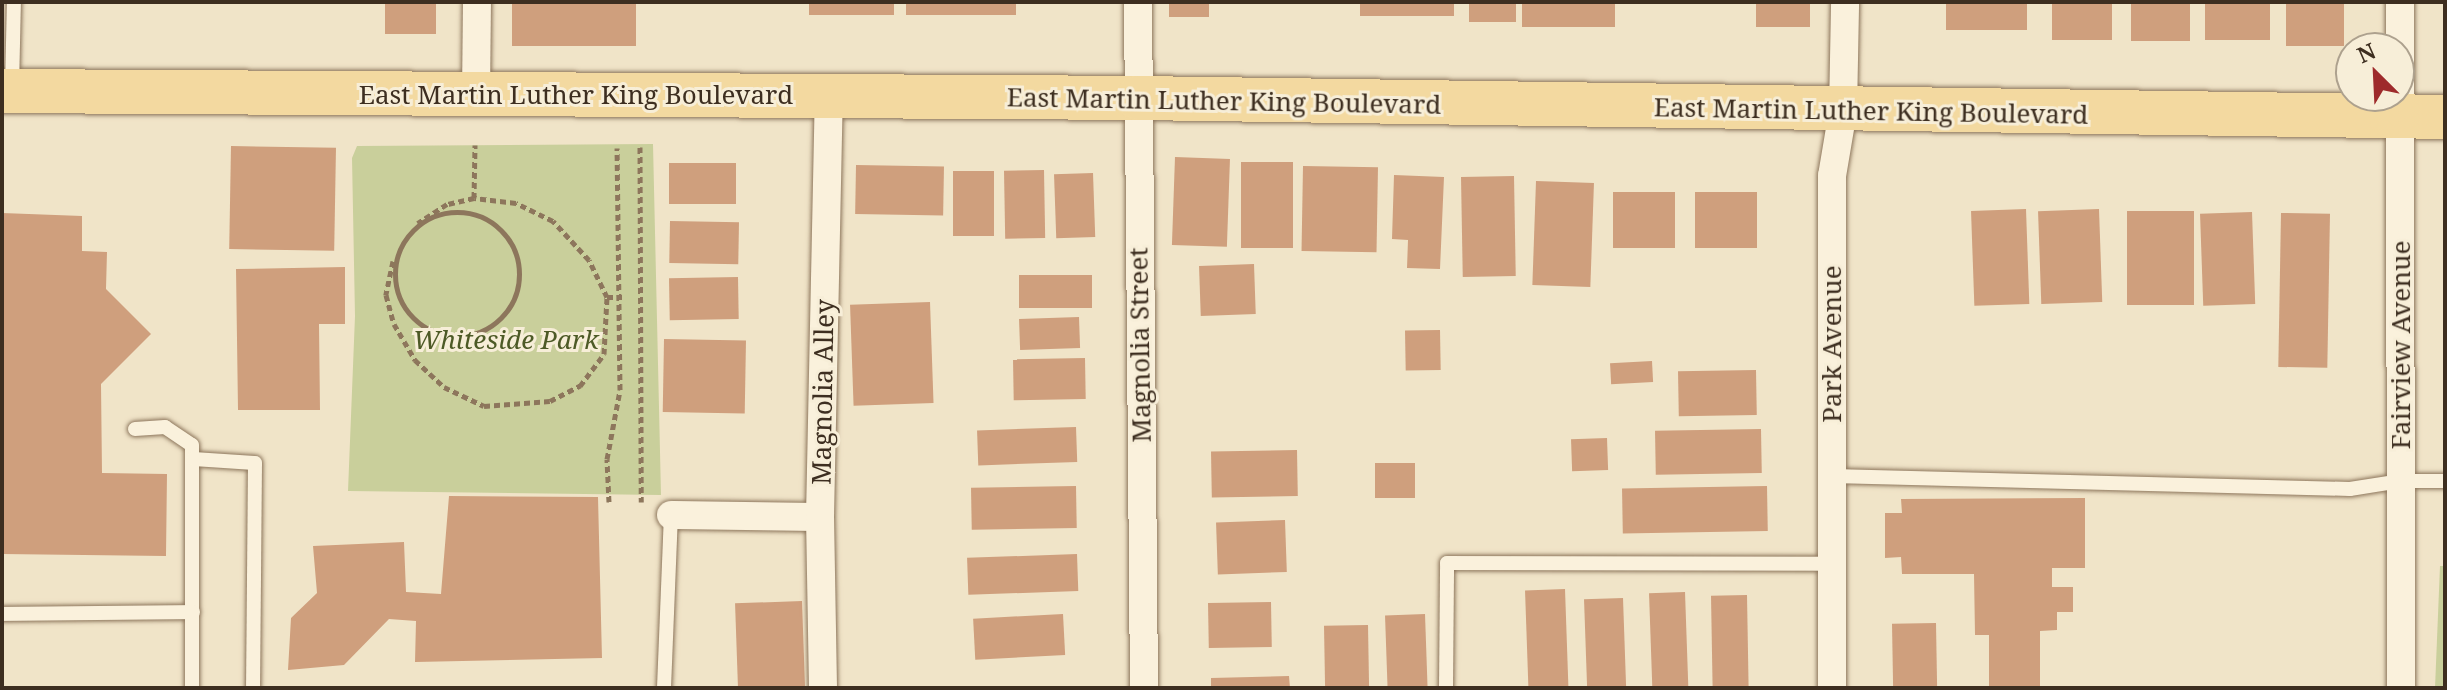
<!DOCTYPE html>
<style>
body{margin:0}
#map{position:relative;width:2447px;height:690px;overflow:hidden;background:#f0e4c8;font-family:"Noto Serif",serif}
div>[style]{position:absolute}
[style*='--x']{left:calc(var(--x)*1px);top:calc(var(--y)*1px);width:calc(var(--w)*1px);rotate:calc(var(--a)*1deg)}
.green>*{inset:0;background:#c9cf9b}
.building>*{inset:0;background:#cf9f7d;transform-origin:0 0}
.path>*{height:5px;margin-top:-2.5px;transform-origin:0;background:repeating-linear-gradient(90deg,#8d765c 0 6px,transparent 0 10px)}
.path>.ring{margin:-2.5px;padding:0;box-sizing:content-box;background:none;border:5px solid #8d765c;border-radius:50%}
.roads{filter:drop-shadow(0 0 2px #8d765c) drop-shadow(0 0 2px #8d765c)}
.lane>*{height:14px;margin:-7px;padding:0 7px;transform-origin:7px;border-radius:7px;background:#faf1dc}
.street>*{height:28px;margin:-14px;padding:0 14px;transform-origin:14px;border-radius:14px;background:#faf1dc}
.primary>*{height:44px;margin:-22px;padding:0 22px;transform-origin:22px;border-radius:22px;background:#f3d9a0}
span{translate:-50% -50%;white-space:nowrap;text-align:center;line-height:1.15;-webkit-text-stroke:6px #f7eed8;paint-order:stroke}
.street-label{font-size:26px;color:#3d2e20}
.park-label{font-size:26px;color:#4d5a26;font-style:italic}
.frame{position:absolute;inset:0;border:4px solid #3d2e20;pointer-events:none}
.north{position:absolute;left:2335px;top:32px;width:80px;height:80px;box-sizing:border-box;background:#f7eed8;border:2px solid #ada18e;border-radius:50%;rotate:336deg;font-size:22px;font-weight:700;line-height:32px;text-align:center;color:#3d2e20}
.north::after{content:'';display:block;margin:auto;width:28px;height:36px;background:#9e2a2b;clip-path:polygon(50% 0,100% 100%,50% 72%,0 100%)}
</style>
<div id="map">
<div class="green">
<div style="clip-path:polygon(653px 144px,661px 495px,348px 491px,355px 316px,352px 158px,357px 146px)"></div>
<div style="clip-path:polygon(2440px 566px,2445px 566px,2445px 688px,2435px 688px)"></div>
</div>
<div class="building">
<div style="left:385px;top:2px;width:51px;height:32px"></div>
<div style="left:512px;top:2px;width:124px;height:44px"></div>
<div style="left:809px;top:2px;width:85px;height:13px"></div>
<div style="left:906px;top:2px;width:110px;height:13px"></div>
<div style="left:1169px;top:2px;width:40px;height:15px"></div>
<div style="left:1360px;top:2px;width:94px;height:14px"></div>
<div style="left:1469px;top:2px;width:47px;height:20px"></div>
<div style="left:1522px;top:2px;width:93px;height:25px"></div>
<div style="left:1756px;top:2px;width:54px;height:25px"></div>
<div style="left:1946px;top:2px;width:81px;height:28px"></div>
<div style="left:2052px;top:2px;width:60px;height:38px"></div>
<div style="left:2131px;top:2px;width:59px;height:39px"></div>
<div style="left:2205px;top:2px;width:65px;height:38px"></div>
<div style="left:2286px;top:2px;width:58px;height:44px"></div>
<div style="left:231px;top:146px;width:105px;height:103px;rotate:1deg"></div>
<div style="left:1175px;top:157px;width:55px;height:88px;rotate:2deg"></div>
<div style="left:1241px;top:162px;width:52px;height:86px"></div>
<div style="left:736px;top:163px;width:41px;height:67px;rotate:90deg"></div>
<div style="left:856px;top:165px;width:88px;height:49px;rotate:1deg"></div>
<div style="left:1303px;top:166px;width:75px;height:85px;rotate:1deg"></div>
<div style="left:1044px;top:170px;width:68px;height:40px;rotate:89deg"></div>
<div style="left:953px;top:171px;width:41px;height:65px"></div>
<div style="left:1093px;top:173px;width:64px;height:39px;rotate:88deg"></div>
<div style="clip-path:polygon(1394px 175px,1444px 177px,1440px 269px,1407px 268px,1408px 240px,1392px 239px)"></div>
<div style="left:1514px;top:176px;width:100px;height:53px;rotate:89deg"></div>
<div style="left:1536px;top:181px;width:58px;height:104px;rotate:2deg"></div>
<div style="left:1613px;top:192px;width:62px;height:56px"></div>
<div style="left:1757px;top:192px;width:56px;height:62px;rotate:90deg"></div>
<div style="left:2026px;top:209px;width:95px;height:55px;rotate:88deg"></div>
<div style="left:2099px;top:209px;width:93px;height:61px;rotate:88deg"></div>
<div style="left:2127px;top:211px;width:67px;height:94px"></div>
<div style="left:2252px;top:212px;width:92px;height:52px;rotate:88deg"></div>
<div style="clip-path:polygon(2px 213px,82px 216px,82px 251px,107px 252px,106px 289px,151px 334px,101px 384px,102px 473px,167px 474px,166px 556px,2px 554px)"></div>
<div style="left:2281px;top:213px;width:49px;height:154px;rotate:1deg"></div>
<div style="left:670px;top:221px;width:69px;height:42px;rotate:1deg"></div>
<div style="left:1254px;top:264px;width:50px;height:55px;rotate:88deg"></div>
<div style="clip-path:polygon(345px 267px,345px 324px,319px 324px,320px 410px,238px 410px,236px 269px)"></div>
<div style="left:1092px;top:275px;width:33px;height:73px;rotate:90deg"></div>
<div style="left:738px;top:277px;width:42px;height:69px;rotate:89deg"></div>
<div style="left:930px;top:302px;width:101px;height:80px;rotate:88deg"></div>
<div style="left:1079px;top:317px;width:31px;height:60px;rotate:88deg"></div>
<div style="left:1440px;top:330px;width:40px;height:35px;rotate:89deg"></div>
<div style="left:664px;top:339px;width:82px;height:73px;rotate:1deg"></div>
<div style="left:1085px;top:358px;width:41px;height:72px;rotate:89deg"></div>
<div style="left:1652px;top:361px;width:21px;height:42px;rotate:87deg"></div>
<div style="left:1756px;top:370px;width:45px;height:78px;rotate:89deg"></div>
<div style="left:1076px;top:427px;width:35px;height:99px;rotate:88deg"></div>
<div style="left:1761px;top:429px;width:44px;height:106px;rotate:89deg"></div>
<div style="left:1607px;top:438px;width:32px;height:36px;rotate:88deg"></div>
<div style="left:1297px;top:450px;width:46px;height:86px;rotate:89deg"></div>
<div style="left:1375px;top:463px;width:40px;height:35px"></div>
<div style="left:1076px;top:486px;width:42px;height:105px;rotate:89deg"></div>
<div style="left:1767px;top:486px;width:45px;height:145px;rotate:89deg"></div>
<div style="clip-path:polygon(449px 496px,598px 497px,602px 658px,415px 662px,416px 621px,389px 619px,344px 665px,288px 670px,291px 618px,317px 593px,313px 546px,404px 542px,406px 592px,441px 594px)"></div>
<div style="clip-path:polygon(2085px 498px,2085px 568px,2052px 568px,2052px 587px,2073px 587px,2073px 612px,2057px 612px,2057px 630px,2040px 631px,2040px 688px,1989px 688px,1989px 635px,1975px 635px,1974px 574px,1902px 574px,1901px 557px,1885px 558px,1885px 513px,1902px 513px,1901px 499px)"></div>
<div style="left:1285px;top:520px;width:52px;height:69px;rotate:88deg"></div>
<div style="left:1077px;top:554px;width:37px;height:110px;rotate:88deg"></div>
<div style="left:1565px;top:589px;width:98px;height:40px;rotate:88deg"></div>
<div style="left:1685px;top:592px;width:96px;height:36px;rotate:88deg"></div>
<div style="left:1747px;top:595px;width:93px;height:36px;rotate:89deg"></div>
<div style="left:1623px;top:598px;width:90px;height:39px;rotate:88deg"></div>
<div style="left:802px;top:601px;width:87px;height:67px;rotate:88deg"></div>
<div style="left:1271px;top:602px;width:45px;height:63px;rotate:89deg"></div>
<div style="left:1063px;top:614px;width:41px;height:90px;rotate:87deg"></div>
<div style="left:1425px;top:614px;width:74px;height:40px;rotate:88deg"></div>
<div style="left:1936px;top:623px;width:65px;height:44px;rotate:89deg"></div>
<div style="left:1368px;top:625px;width:63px;height:44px;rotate:89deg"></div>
<div style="clip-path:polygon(1289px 676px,1290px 688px,1211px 688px,1211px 678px)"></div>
</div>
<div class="path">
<div style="--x:640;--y:147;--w:355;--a:89.8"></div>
<div style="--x:474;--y:198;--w:53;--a:-88.9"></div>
<div class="ring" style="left:395px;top:212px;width:119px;height:119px"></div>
<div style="--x:393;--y:261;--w:35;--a:102"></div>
<div style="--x:386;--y:295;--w:30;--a:75"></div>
<div style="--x:394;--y:324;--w:42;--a:59.7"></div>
<div style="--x:415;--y:360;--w:40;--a:43"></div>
<div style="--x:444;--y:387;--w:44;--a:25.4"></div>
<div style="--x:484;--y:406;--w:66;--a:-4.3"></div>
<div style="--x:550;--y:401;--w:34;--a:-27"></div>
<div style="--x:580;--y:386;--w:40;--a:-53"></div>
<div style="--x:604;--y:354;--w:57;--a:-87"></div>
<div style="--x:607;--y:297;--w:41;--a:-115.9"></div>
<div style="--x:589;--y:260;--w:53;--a:-132.7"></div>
<div style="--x:553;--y:221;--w:41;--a:-154.1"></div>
<div style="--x:516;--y:203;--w:42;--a:-173.2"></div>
<div style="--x:474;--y:198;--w:28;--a:167"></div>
<div style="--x:447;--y:204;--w:35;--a:147"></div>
<div style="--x:607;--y:297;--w:15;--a:0"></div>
<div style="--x:609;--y:502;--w:43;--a:-92.7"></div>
<div style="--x:607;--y:459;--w:70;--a:-79.3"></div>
<div style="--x:620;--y:390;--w:242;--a:-90.7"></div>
</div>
<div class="roads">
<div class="lane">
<div style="--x:12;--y:87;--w:85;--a:-88.7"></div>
<div style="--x:135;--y:429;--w:30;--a:-4"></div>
<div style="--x:165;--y:427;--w:32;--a:34"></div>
<div style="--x:192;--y:445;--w:243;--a:90"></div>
<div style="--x:193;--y:459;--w:62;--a:3.7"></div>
<div style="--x:255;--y:463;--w:225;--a:90.5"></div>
<div style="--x:1832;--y:476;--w:518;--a:1.44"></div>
<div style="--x:2350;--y:489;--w:52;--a:-8.9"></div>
<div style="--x:2401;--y:481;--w:44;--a:0"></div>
<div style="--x:2;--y:614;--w:191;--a:-0.6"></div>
<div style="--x:664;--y:688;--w:173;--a:-87.7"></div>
<div style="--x:1446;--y:688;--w:125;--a:-89.5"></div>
<div style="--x:1447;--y:563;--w:385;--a:0.1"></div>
</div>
<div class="street">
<div style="--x:1138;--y:2;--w:686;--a:89.5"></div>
<div style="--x:2400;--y:2;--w:686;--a:89.92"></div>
<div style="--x:476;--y:95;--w:93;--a:-89.4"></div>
<div style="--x:671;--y:515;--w:149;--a:0.8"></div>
<div style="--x:823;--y:688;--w:171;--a:-91"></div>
<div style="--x:820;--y:517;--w:421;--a:-88.8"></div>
<div style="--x:1832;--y:688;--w:512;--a:-90"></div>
<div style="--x:1832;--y:176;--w:66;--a:-80.4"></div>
<div style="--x:1843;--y:111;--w:109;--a:-88.9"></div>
</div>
<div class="primary">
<div style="--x:2;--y:91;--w:1136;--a:0.35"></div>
<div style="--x:1138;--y:98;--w:1307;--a:0.83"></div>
</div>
</div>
<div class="street-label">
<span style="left:576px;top:95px">East Martin Luther King Boulevard</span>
<span style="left:1224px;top:101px;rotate:1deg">East Martin Luther King Boulevard</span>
<span style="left:1871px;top:111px;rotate:1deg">East Martin Luther King Boulevard</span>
<span style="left:1832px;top:344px;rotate:-90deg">Park Avenue</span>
<span style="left:1140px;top:345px;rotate:-91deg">Magnolia Street</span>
<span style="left:2401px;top:345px;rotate:-90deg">Fairview Avenue</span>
<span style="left:823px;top:392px;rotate:-89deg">Magnolia Alley</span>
</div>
<div class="park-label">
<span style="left:506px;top:340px">Whiteside Park</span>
</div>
<div class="frame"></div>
<div class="north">N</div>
</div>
